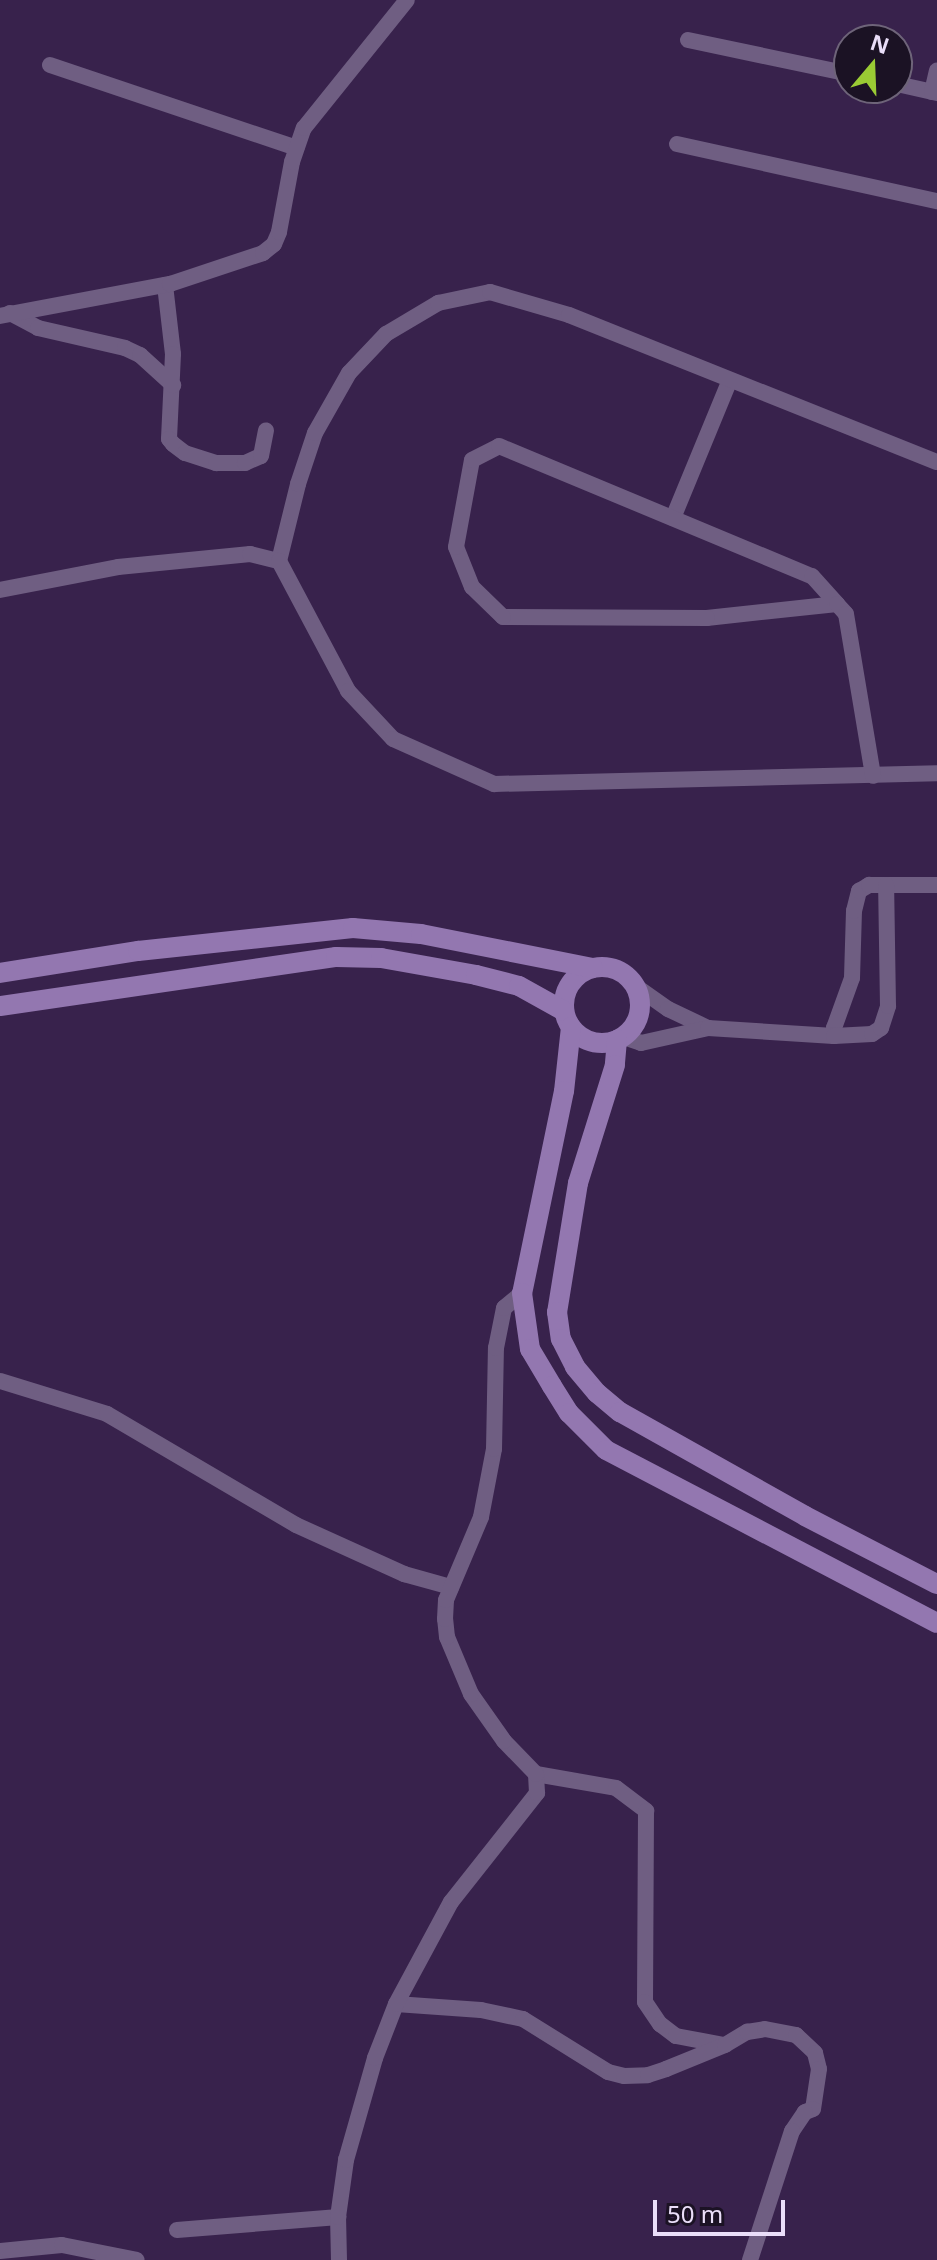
<!DOCTYPE html>
<style>
body{margin:0}
#map{position:relative;width:937px;height:2260px;overflow:hidden;background:#38224c;font-family:"Noto Sans",sans-serif}
div>[style]{position:absolute}
[style*='--x']{left:calc(var(--x)*1px);top:calc(var(--y)*1px);width:calc(var(--w)*1px);rotate:calc(var(--a)*1deg)}
.street>*{height:16px;margin:-8px;padding:0 8px;transform-origin:8px;border-radius:8px;background:#6f5e82}
.secondary>*{height:20px;margin:-10px;padding:0 10px;transform-origin:10px;border-radius:10px;background:#9377b0}
.secondary>.ring{margin:-10px;padding:0;box-sizing:content-box;background:none;border:20px solid #9377b0;border-radius:50%}
span{translate:-50% -50%;white-space:nowrap;text-align:center;line-height:1.15;-webkit-text-stroke:6px #1b1224;paint-order:stroke}
.north{position:absolute;left:833px;top:24px;width:80px;height:80px;box-sizing:border-box;background:#1b1224;border:2px solid #6e6479;border-radius:50%;rotate:19deg;font-size:22px;font-weight:700;line-height:32px;text-align:center;color:#eadef9}
.north::after{content:'';display:block;margin:auto;width:28px;height:36px;background:#9acb34;clip-path:polygon(50% 0,100% 100%,50% 72%,0 100%)}
.scale{position:absolute;left:653px;top:2200px;width:132px;height:36px;box-sizing:border-box;border:4px solid #eadef9;border-top:0;padding-left:10px;font-size:24px;line-height:28px;white-space:nowrap;color:#eadef9;-webkit-text-stroke:6px #1b1224;paint-order:stroke}
</style>
<div id="map">
<div class="street">
<div style="--x:688;--y:40;--w:165;--a:11.9"></div>
<div style="--x:50;--y:65;--w:260;--a:18.6"></div>
<div style="--x:897;--y:84;--w:41;--a:12.7"></div>
<div style="--x:932;--y:92;--w:22;--a:-77"></div>
<div style="--x:677;--y:144;--w:266;--a:12.4"></div>
<div style="--x:165;--y:285;--w:69;--a:83.4"></div>
<div style="--x:173;--y:354;--w:85;--a:92.7"></div>
<div style="--x:169;--y:439;--w:6;--a:51"></div>
<div style="--x:173;--y:444;--w:15;--a:37"></div>
<div style="--x:185;--y:453;--w:33;--a:18"></div>
<div style="--x:216;--y:463;--w:29;--a:0"></div>
<div style="--x:245;--y:463;--w:17;--a:-24"></div>
<div style="--x:261;--y:456;--w:26;--a:-79"></div>
<div style="--x:10;--y:313;--w:32;--a:28"></div>
<div style="--x:38;--y:328;--w:89;--a:12.9"></div>
<div style="--x:125;--y:348;--w:17;--a:25"></div>
<div style="--x:140;--y:355;--w:45;--a:42.3"></div>
<div style="--x:0;--y:316;--w:173;--a:-10.7"></div>
<div style="--x:170;--y:284;--w:98;--a:-18.4"></div>
<div style="--x:263;--y:253;--w:14;--a:-39"></div>
<div style="--x:274;--y:244;--w:13;--a:-67"></div>
<div style="--x:279;--y:232;--w:71;--a:-79.5"></div>
<div style="--x:292;--y:162;--w:36;--a:-71"></div>
<div style="--x:304;--y:128;--w:164;--a:-51.2"></div>
<div style="--x:673;--y:518;--w:149;--a:-67.6"></div>
<div style="--x:279;--y:561;--w:79;--a:-76.1"></div>
<div style="--x:298;--y:484;--w:54;--a:-71.6"></div>
<div style="--x:315;--y:433;--w:69;--a:-60.5"></div>
<div style="--x:349;--y:373;--w:54;--a:-46.5"></div>
<div style="--x:386;--y:334;--w:61;--a:-30.8"></div>
<div style="--x:438;--y:303;--w:53;--a:-11.9"></div>
<div style="--x:490;--y:292;--w:82;--a:16.2"></div>
<div style="--x:569;--y:315;--w:396;--a:21.8"></div>
<div style="--x:0;--y:590;--w:120;--a:-11"></div>
<div style="--x:118;--y:567;--w:133;--a:-5.6"></div>
<div style="--x:250;--y:554;--w:30;--a:14"></div>
<div style="--x:279;--y:561;--w:147;--a:62"></div>
<div style="--x:348;--y:691;--w:66;--a:46.8"></div>
<div style="--x:393;--y:739;--w:111;--a:24"></div>
<div style="--x:494;--y:784;--w:443;--a:-1.4"></div>
<div style="--x:837;--y:604;--w:131;--a:173.9"></div>
<div style="--x:707;--y:618;--w:204;--a:-179.7"></div>
<div style="--x:503;--y:617;--w:43;--a:-135.9"></div>
<div style="--x:472;--y:587;--w:43;--a:-111.8"></div>
<div style="--x:456;--y:547;--w:88;--a:-79.6"></div>
<div style="--x:472;--y:460;--w:30;--a:-27"></div>
<div style="--x:499;--y:446;--w:339;--a:22.6"></div>
<div style="--x:812;--y:576;--w:38;--a:48"></div>
<div style="--x:837;--y:604;--w:13;--a:48"></div>
<div style="--x:846;--y:614;--w:164;--a:80.5"></div>
<div style="--x:634;--y:985;--w:42;--a:35.2"></div>
<div style="--x:668;--y:1009;--w:44;--a:25.4"></div>
<div style="--x:834;--y:1036;--w:8;--a:-90"></div>
<div style="--x:834;--y:1028;--w:53;--a:-70.2"></div>
<div style="--x:852;--y:978;--w:67;--a:-88.3"></div>
<div style="--x:854;--y:911;--w:21;--a:-76"></div>
<div style="--x:859;--y:891;--w:12;--a:-31"></div>
<div style="--x:869;--y:885;--w:68;--a:0"></div>
<div style="--x:623;--y:1037;--w:19;--a:18"></div>
<div style="--x:641;--y:1043;--w:69;--a:-12.6"></div>
<div style="--x:708;--y:1028;--w:126;--a:3.6"></div>
<div style="--x:834;--y:1036;--w:38;--a:-3"></div>
<div style="--x:872;--y:1034;--w:11;--a:-34"></div>
<div style="--x:881;--y:1028;--w:23;--a:-72"></div>
<div style="--x:888;--y:1006;--w:121;--a:-90.9"></div>
<div style="--x:0;--y:1381;--w:112;--a:17.1"></div>
<div style="--x:107;--y:1414;--w:219;--a:30.4"></div>
<div style="--x:296;--y:1525;--w:119;--a:24.4"></div>
<div style="--x:404;--y:1574;--w:49;--a:15.5"></div>
<div style="--x:536;--y:1774;--w:81;--a:9.9"></div>
<div style="--x:616;--y:1788;--w:38;--a:37"></div>
<div style="--x:646;--y:1811;--w:191;--a:90.3"></div>
<div style="--x:645;--y:2002;--w:27;--a:56"></div>
<div style="--x:660;--y:2024;--w:20;--a:37"></div>
<div style="--x:676;--y:2036;--w:49;--a:10.6"></div>
<div style="--x:396;--y:2004;--w:85;--a:4"></div>
<div style="--x:481;--y:2010;--w:43;--a:12.1"></div>
<div style="--x:523;--y:2019;--w:100;--a:31.9"></div>
<div style="--x:608;--y:2072;--w:16;--a:14"></div>
<div style="--x:624;--y:2076;--w:24;--a:-2"></div>
<div style="--x:648;--y:2075;--w:19;--a:-18"></div>
<div style="--x:666;--y:2069;--w:64;--a:-22.1"></div>
<div style="--x:725;--y:2045;--w:26;--a:-31"></div>
<div style="--x:747;--y:2032;--w:18;--a:-9"></div>
<div style="--x:765;--y:2029;--w:32;--a:11"></div>
<div style="--x:796;--y:2035;--w:26;--a:43"></div>
<div style="--x:815;--y:2053;--w:16;--a:76"></div>
<div style="--x:819;--y:2069;--w:40;--a:98.5"></div>
<div style="--x:813;--y:2109;--w:9;--a:159"></div>
<div style="--x:805;--y:2112;--w:23;--a:124"></div>
<div style="--x:792;--y:2131;--w:136;--a:108"></div>
<div style="--x:177;--y:2230;--w:162;--a:-4.6"></div>
<div style="--x:0;--y:2251;--w:62;--a:-5.5"></div>
<div style="--x:62;--y:2245;--w:76;--a:11.3"></div>
<div style="--x:339;--y:2260;--w:43;--a:-91.3"></div>
<div style="--x:338;--y:2217;--w:58;--a:-82"></div>
<div style="--x:346;--y:2160;--w:106;--a:-74.1"></div>
<div style="--x:375;--y:2058;--w:58;--a:-68.7"></div>
<div style="--x:396;--y:2004;--w:116;--a:-61.7"></div>
<div style="--x:451;--y:1902;--w:139;--a:-51.7"></div>
<div style="--x:537;--y:1793;--w:19;--a:-93"></div>
<div style="--x:536;--y:1774;--w:46;--a:-134.1"></div>
<div style="--x:504;--y:1741;--w:57;--a:-125.1"></div>
<div style="--x:471;--y:1694;--w:62;--a:-112.8"></div>
<div style="--x:447;--y:1637;--w:18;--a:-96"></div>
<div style="--x:445;--y:1619;--w:19;--a:-87"></div>
<div style="--x:446;--y:1600;--w:90;--a:-67.1"></div>
<div style="--x:481;--y:1517;--w:69;--a:-79.2"></div>
<div style="--x:494;--y:1449;--w:101;--a:-88.9"></div>
<div style="--x:496;--y:1348;--w:41;--a:-78.7"></div>
<div style="--x:504;--y:1308;--w:23;--a:-40"></div>
</div>
<div class="secondary">
<div class="ring" style="left:564px;top:967px;width:56px;height:56px"></div>
<div style="--x:0;--y:973;--w:140;--a:-9.1"></div>
<div style="--x:138;--y:951;--w:216;--a:-6.1"></div>
<div style="--x:353;--y:928;--w:68;--a:5"></div>
<div style="--x:421;--y:934;--w:175;--a:11.2"></div>
<div style="--x:0;--y:1006;--w:340;--a:-8.3"></div>
<div style="--x:336;--y:957;--w:45;--a:1.3"></div>
<div style="--x:381;--y:958;--w:97;--a:10.1"></div>
<div style="--x:476;--y:975;--w:44;--a:14.3"></div>
<div style="--x:519;--y:986;--w:51;--a:29.1"></div>
<div style="--x:571;--y:1027;--w:64;--a:96.2"></div>
<div style="--x:564;--y:1091;--w:206;--a:101.7"></div>
<div style="--x:522;--y:1293;--w:57;--a:81.9"></div>
<div style="--x:530;--y:1349;--w:43;--a:59.3"></div>
<div style="--x:552;--y:1386;--w:32;--a:58"></div>
<div style="--x:569;--y:1413;--w:52;--a:45"></div>
<div style="--x:606;--y:1450;--w:373;--a:27.6"></div>
<div style="--x:617;--y:1040;--w:25;--a:95"></div>
<div style="--x:615;--y:1065;--w:124;--a:107.4"></div>
<div style="--x:578;--y:1183;--w:131;--a:99.2"></div>
<div style="--x:557;--y:1312;--w:27;--a:82"></div>
<div style="--x:561;--y:1339;--w:31;--a:63"></div>
<div style="--x:575;--y:1367;--w:34;--a:50"></div>
<div style="--x:597;--y:1393;--w:30;--a:40"></div>
<div style="--x:620;--y:1412;--w:212;--a:29.3"></div>
<div style="--x:805;--y:1516;--w:148;--a:27.3"></div>
</div>
<div class="north">N</div>
<div class="scale">50 m</div>
</div>
